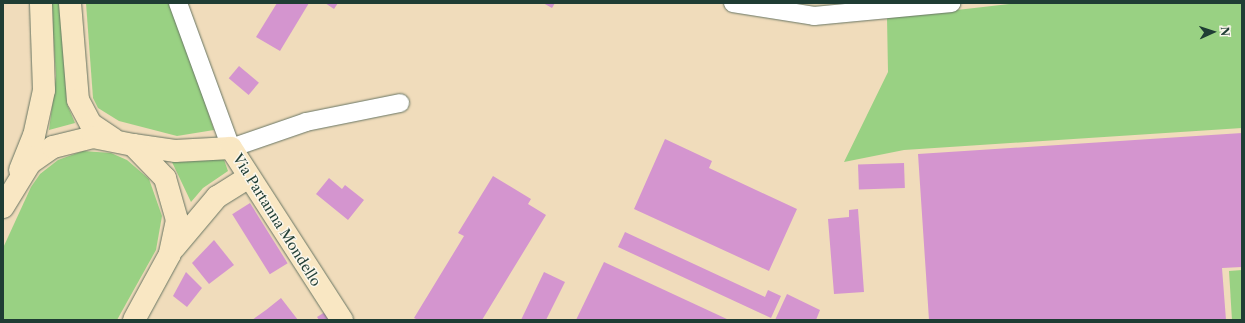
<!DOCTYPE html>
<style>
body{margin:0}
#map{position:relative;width:1245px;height:323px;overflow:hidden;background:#f0dcbb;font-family:"Libre Caslon Text",serif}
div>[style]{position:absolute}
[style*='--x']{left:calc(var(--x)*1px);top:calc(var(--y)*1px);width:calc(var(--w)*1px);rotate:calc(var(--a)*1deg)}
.green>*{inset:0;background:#99d183}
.building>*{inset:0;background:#d495cf;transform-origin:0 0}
.roads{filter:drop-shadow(0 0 1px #687563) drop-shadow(0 0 1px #687563)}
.street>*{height:18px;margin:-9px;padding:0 9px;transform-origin:9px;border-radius:9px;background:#fff}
.secondary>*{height:22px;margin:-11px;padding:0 11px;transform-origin:11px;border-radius:11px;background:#f9e7c3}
span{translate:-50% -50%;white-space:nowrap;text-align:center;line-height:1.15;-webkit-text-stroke:3px #fbf7ec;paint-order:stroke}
.street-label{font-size:14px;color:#1f3d34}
.frame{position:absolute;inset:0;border:4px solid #1f3d34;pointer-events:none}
.north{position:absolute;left:1193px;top:12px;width:40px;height:40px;-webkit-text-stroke:3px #fbf7ec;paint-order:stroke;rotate:87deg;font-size:11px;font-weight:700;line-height:16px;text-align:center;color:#1f3d34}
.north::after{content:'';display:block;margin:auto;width:14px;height:18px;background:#1f3d34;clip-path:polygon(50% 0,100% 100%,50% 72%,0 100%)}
</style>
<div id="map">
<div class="green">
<div style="clip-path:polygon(51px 3px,60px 3px,67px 104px,75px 123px,49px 130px,56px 76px)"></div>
<div style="clip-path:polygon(86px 3px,172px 3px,214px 130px,177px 136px,119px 121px,98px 108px,93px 98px)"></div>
<div style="clip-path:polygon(1019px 3px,1242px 3px,1242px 128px,904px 150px,844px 162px,888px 72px,887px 18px)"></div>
<div style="clip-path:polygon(83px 151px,111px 153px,127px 160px,149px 179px,162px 216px,156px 250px,117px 320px,3px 320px,3px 248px,31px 187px,40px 174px,58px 160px)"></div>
<div style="clip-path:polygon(223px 157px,228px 171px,203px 188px,191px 202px,171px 160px)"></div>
<div style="clip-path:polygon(1242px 270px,1242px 320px,1232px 320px,1229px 271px)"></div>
</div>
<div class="building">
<div style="clip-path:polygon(277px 3px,309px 3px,280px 51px,256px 37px)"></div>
<div style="clip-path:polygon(325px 3px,338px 3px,334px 9px)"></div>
<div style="clip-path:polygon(543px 3px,555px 3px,552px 8px)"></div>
<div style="left:239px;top:66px;width:26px;height:16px;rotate:40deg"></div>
<div style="clip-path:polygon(1242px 133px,1242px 267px,1222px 268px,1226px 320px,929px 320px,918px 154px)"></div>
<div style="clip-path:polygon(665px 139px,712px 161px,709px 168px,797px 209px,769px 271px,634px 209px)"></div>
<div style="left:904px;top:163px;width:25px;height:46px;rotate:88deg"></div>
<div style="clip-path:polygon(493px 176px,531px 199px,528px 204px,546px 215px,482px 320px,418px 320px,414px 318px,464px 236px,458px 233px)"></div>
<div style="clip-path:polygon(329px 178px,342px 189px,345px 185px,364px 200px,348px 220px,316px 194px)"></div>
<div style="left:250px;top:203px;width:71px;height:21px;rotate:58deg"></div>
<div style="clip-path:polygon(858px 209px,864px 292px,834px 294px,828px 219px,849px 217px,849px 210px)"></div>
<div style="clip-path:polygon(625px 232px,765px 297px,768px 290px,781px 296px,771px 318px,618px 247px)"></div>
<div style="clip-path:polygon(214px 240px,234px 265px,209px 284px,192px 263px)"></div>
<div style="clip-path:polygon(604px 262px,729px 320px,576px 320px)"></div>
<div style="clip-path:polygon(186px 272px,202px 288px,187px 307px,173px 296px)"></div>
<div style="clip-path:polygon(544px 272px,565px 282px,546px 320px,521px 320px)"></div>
<div style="clip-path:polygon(787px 294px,820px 310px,816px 320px,775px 320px)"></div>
<div style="clip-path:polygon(281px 298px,298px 320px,252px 320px,266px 310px)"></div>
<div style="clip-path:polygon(325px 312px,329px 320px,319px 320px,317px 317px)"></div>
</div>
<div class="roads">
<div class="street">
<div style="--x:178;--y:3;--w:154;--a:69.9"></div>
<div style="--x:231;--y:148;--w:79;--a:-19.1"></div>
<div style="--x:306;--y:122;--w:96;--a:-11.4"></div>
<div style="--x:733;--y:3;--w:82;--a:9.1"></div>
<div style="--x:814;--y:16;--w:138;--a:-5.4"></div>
</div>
<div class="secondary">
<div style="--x:70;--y:3;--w:97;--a:85.3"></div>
<div style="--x:78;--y:100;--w:27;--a:62"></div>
<div style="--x:91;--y:124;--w:27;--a:34"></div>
<div style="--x:133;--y:145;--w:42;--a:8.1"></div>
<div style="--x:175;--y:151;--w:56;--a:-3.1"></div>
<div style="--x:231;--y:148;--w:205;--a:57.2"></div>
<div style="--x:20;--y:170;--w:37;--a:-68"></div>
<div style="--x:34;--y:136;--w:47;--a:-77.7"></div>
<div style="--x:44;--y:90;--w:87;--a:-92"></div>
<div style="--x:3;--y:207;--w:52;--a:-58.5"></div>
<div style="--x:30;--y:163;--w:28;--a:-35"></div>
<div style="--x:53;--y:147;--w:41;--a:-14"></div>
<div style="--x:93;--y:137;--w:41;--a:11.3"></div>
<div style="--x:133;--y:145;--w:46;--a:45.9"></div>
<div style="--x:165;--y:178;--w:44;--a:74.1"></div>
<div style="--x:177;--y:220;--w:35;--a:102"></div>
<div style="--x:170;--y:254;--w:75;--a:118.6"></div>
<div style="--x:174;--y:248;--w:67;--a:-49.9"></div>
<div style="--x:217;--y:197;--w:36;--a:-32"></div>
</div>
</div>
<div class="street-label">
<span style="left:277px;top:220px;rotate:58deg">Via Partanna Mondello</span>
</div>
<div class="frame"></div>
<div class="north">N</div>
</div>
